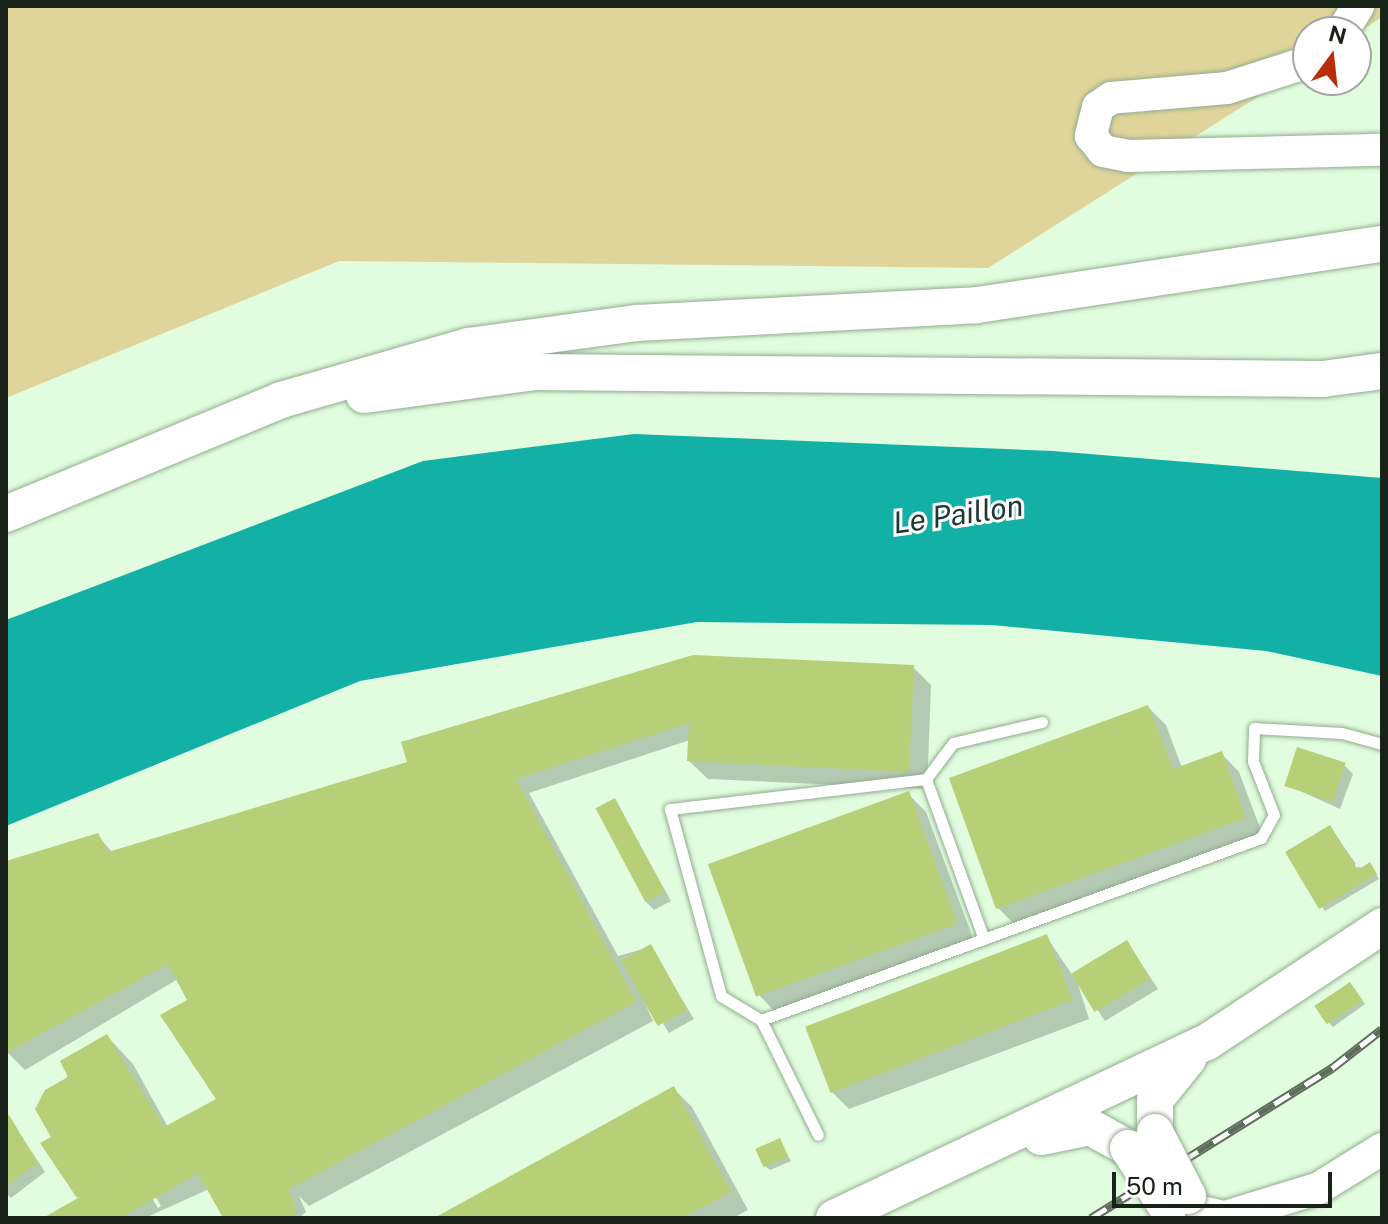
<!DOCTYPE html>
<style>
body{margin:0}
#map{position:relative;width:1388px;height:1224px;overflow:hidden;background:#e1fcde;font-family:"Public Sans",sans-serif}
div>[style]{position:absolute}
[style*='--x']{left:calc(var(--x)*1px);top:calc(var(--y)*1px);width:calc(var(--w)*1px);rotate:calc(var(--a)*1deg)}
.green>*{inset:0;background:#dfd59a}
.water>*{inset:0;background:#13b1a5}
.shadow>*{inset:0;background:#0003}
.building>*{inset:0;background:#b7cf76;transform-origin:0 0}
.roads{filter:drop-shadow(0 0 2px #92ac90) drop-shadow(0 0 2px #92ac90)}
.lane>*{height:11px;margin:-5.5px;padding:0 5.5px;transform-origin:5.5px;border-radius:5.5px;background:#fff}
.secondary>*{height:32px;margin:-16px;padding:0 16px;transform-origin:16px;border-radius:16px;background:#fff}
.primary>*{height:36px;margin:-18px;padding:0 18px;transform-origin:18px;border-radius:18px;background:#fff}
.rail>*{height:9px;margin-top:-4.5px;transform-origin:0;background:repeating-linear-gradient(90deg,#fff 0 18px,#5e6d5c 0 36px);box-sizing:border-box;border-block:2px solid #5e6d5c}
.bridges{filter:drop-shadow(0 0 2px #92ac90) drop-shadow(0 0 2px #92ac90)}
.primary-bridge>*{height:36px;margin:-18px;padding:0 18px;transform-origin:18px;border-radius:18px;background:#fff}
span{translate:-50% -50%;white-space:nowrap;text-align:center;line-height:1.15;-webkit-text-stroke:6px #fff;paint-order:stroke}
.water-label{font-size:30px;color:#203734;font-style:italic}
.frame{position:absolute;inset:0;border:8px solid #192218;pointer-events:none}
.north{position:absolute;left:1292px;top:16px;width:80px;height:80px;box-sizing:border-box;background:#fff;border:2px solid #a3a7a3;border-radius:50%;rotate:15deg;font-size:22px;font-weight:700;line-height:32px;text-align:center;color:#192218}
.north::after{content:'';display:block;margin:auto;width:28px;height:36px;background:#b82e08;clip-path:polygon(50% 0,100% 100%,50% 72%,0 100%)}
.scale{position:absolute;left:1112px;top:1172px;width:220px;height:36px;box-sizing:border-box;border:4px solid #192218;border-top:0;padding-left:10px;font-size:24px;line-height:28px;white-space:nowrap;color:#192218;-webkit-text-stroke:6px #fff;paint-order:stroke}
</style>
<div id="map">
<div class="green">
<div style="clip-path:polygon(6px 6px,1382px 6px,1382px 17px,1356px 34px,1308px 32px,1308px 65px,988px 268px,339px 261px,6px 398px)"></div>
</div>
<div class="water">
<div style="clip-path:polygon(634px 434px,1053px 451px,1382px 478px,1382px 676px,1266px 651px,992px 625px,697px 622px,360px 681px,6px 826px,6px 620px,423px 461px)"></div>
</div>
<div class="shadow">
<div style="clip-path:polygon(evenodd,913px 667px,931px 685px,927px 789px,708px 779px,689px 761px,690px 740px,529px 793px,618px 956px,650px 947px,694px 1019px,669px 1033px,632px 974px,653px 1021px,309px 1206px,299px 1196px,306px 1212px,299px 1218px,225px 1218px,209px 1189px,145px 1218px,48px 1218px,81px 1199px,43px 1144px,53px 1138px,37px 1108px,107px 1036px,133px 1064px,168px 1127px,219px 1100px,195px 1009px,178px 979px,25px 1070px,7px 1052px,6px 865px,97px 835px,113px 853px,913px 667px,141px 1180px,146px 1180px,161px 1206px,158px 1208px,141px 1180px)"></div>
<div style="clip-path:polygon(1148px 707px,1166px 725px,1182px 768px,1221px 753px,1239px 772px,1263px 836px,1016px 926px,998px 908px,951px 779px)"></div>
<div style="clip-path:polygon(1344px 765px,1353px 774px,1340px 809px,1287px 785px)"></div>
<div style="clip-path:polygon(908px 794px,926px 812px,974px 941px,778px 1015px,760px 996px,712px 867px)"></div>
<div style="clip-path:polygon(615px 800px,671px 901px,654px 910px,646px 902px)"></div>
<div style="clip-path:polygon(1330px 827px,1356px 864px,1311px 891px)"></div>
<div style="clip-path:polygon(1358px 867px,1373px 869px,1379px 879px,1325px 911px,1313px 894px)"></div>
<div style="clip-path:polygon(1046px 936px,1073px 976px,1127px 942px,1158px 989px,1105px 1021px,1076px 978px,1089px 1019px,849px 1109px,831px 1091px)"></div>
<div style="clip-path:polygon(1354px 988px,1365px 1004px,1333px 1027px,1329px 1023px)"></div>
<div style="clip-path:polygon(674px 1089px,692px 1107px,748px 1210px,733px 1218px,438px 1218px)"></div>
<div style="clip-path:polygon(9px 1117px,45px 1172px,11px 1198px,6px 1193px)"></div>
<div style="clip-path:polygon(780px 1141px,791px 1161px,770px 1170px,766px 1167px)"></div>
</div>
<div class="building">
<div style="clip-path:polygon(693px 655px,914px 665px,909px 772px,687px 761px,689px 723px,516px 779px,636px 1002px,289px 1189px,297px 1218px,223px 1218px,198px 1173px,121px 1218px,43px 1218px,173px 1144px,77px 1198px,40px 1143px,51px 1137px,35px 1109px,45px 1090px,68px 1077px,60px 1061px,107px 1034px,164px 1127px,216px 1099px,160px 1015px,187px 1000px,168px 964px,6px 1053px,6px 861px,98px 833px,108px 852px,407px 762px,401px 742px)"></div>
<div style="clip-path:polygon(1148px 705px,1173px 769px,1222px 751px,1246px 818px,996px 909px,949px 778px)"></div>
<div style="left:1297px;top:747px;width:51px;height:41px;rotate:18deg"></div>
<div style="left:909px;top:791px;width:141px;height:214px;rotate:70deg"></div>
<div style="left:615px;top:798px;width:106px;height:22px;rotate:62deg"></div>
<div style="clip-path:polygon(1330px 825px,1358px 870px,1370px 862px,1377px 874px,1319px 909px,1285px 852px)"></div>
<div style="left:1047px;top:934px;width:71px;height:259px;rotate:69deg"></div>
<div style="left:1127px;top:940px;width:45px;height:65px;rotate:59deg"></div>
<div style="left:651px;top:944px;width:75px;height:34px;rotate:61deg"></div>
<div style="left:1350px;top:982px;width:22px;height:43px;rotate:56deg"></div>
<div style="clip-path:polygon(674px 1086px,731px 1192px,682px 1218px,434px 1218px)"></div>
<div style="clip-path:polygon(9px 1115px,38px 1163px,6px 1186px,6px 1117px)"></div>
<div style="left:780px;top:1138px;width:20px;height:27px;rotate:66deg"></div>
</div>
<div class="roads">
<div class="lane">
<div style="--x:1042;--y:722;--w:91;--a:166.7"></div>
<div style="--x:953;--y:743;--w:45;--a:126.9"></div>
<div style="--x:926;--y:779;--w:258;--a:173.3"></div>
<div style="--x:670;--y:809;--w:194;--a:74.7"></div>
<div style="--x:721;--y:996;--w:47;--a:31"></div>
<div style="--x:761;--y:1020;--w:532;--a:-20"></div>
<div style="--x:1261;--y:838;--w:26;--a:-61"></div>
<div style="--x:1274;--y:815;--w:58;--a:-111.3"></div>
<div style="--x:1253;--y:761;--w:33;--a:-88"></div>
<div style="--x:1254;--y:728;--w:88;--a:3.3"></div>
<div style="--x:1342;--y:733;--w:41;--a:15.4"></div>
<div style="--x:926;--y:779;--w:170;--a:70.1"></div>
<div style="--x:761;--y:1020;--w:128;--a:63.6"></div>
</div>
<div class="secondary">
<div style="--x:1342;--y:32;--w:31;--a:-58"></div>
<div style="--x:1308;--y:62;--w:85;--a:162.2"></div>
<div style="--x:1227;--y:88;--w:116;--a:175.1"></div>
<div style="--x:1111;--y:98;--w:16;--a:145"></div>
<div style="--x:1098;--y:107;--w:30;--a:104"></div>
<div style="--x:1091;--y:136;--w:19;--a:51"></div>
<div style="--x:1103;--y:151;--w:25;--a:11"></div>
<div style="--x:1128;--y:156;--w:254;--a:-1.4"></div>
<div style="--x:1225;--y:1217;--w:98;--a:-17.1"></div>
<div style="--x:1319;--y:1188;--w:74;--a:-31.8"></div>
<div style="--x:1185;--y:1218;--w:18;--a:-19"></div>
<div style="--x:1202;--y:1212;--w:26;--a:13"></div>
</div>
<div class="primary">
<div style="--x:364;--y:395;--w:172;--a:-7.7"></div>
<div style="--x:534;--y:372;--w:789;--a:0.51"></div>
<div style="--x:1323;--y:379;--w:60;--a:-7.7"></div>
<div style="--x:6;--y:514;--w:298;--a:-22.5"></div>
<div style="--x:281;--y:400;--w:195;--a:-16.1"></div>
<div style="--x:468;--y:346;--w:171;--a:-7.8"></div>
<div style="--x:637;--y:323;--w:340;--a:-3"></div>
<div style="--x:977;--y:305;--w:410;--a:-8.6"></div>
<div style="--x:1155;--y:1132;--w:32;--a:-90"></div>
<div style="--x:1155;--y:1100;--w:53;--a:-51.2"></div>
<div style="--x:1041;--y:1137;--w:50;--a:-11.5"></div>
<div style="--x:1090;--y:1127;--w:43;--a:28.9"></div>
<div style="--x:834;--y:1218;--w:412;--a:-25.3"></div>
<div style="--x:1207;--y:1042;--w:210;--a:-33.5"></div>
</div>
</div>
<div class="rail">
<div style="--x:1091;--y:1218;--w:284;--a:-31.9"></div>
<div style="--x:1332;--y:1068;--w:63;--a:-38"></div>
</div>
<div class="bridges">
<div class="primary-bridge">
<div style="--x:1155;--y:1132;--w:72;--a:62.7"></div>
<div style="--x:1128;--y:1148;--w:73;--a:56.7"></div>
</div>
</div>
<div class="water-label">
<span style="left:958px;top:514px;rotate:-8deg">Le Paillon</span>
</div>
<div class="frame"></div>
<div class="north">N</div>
<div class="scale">50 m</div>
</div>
